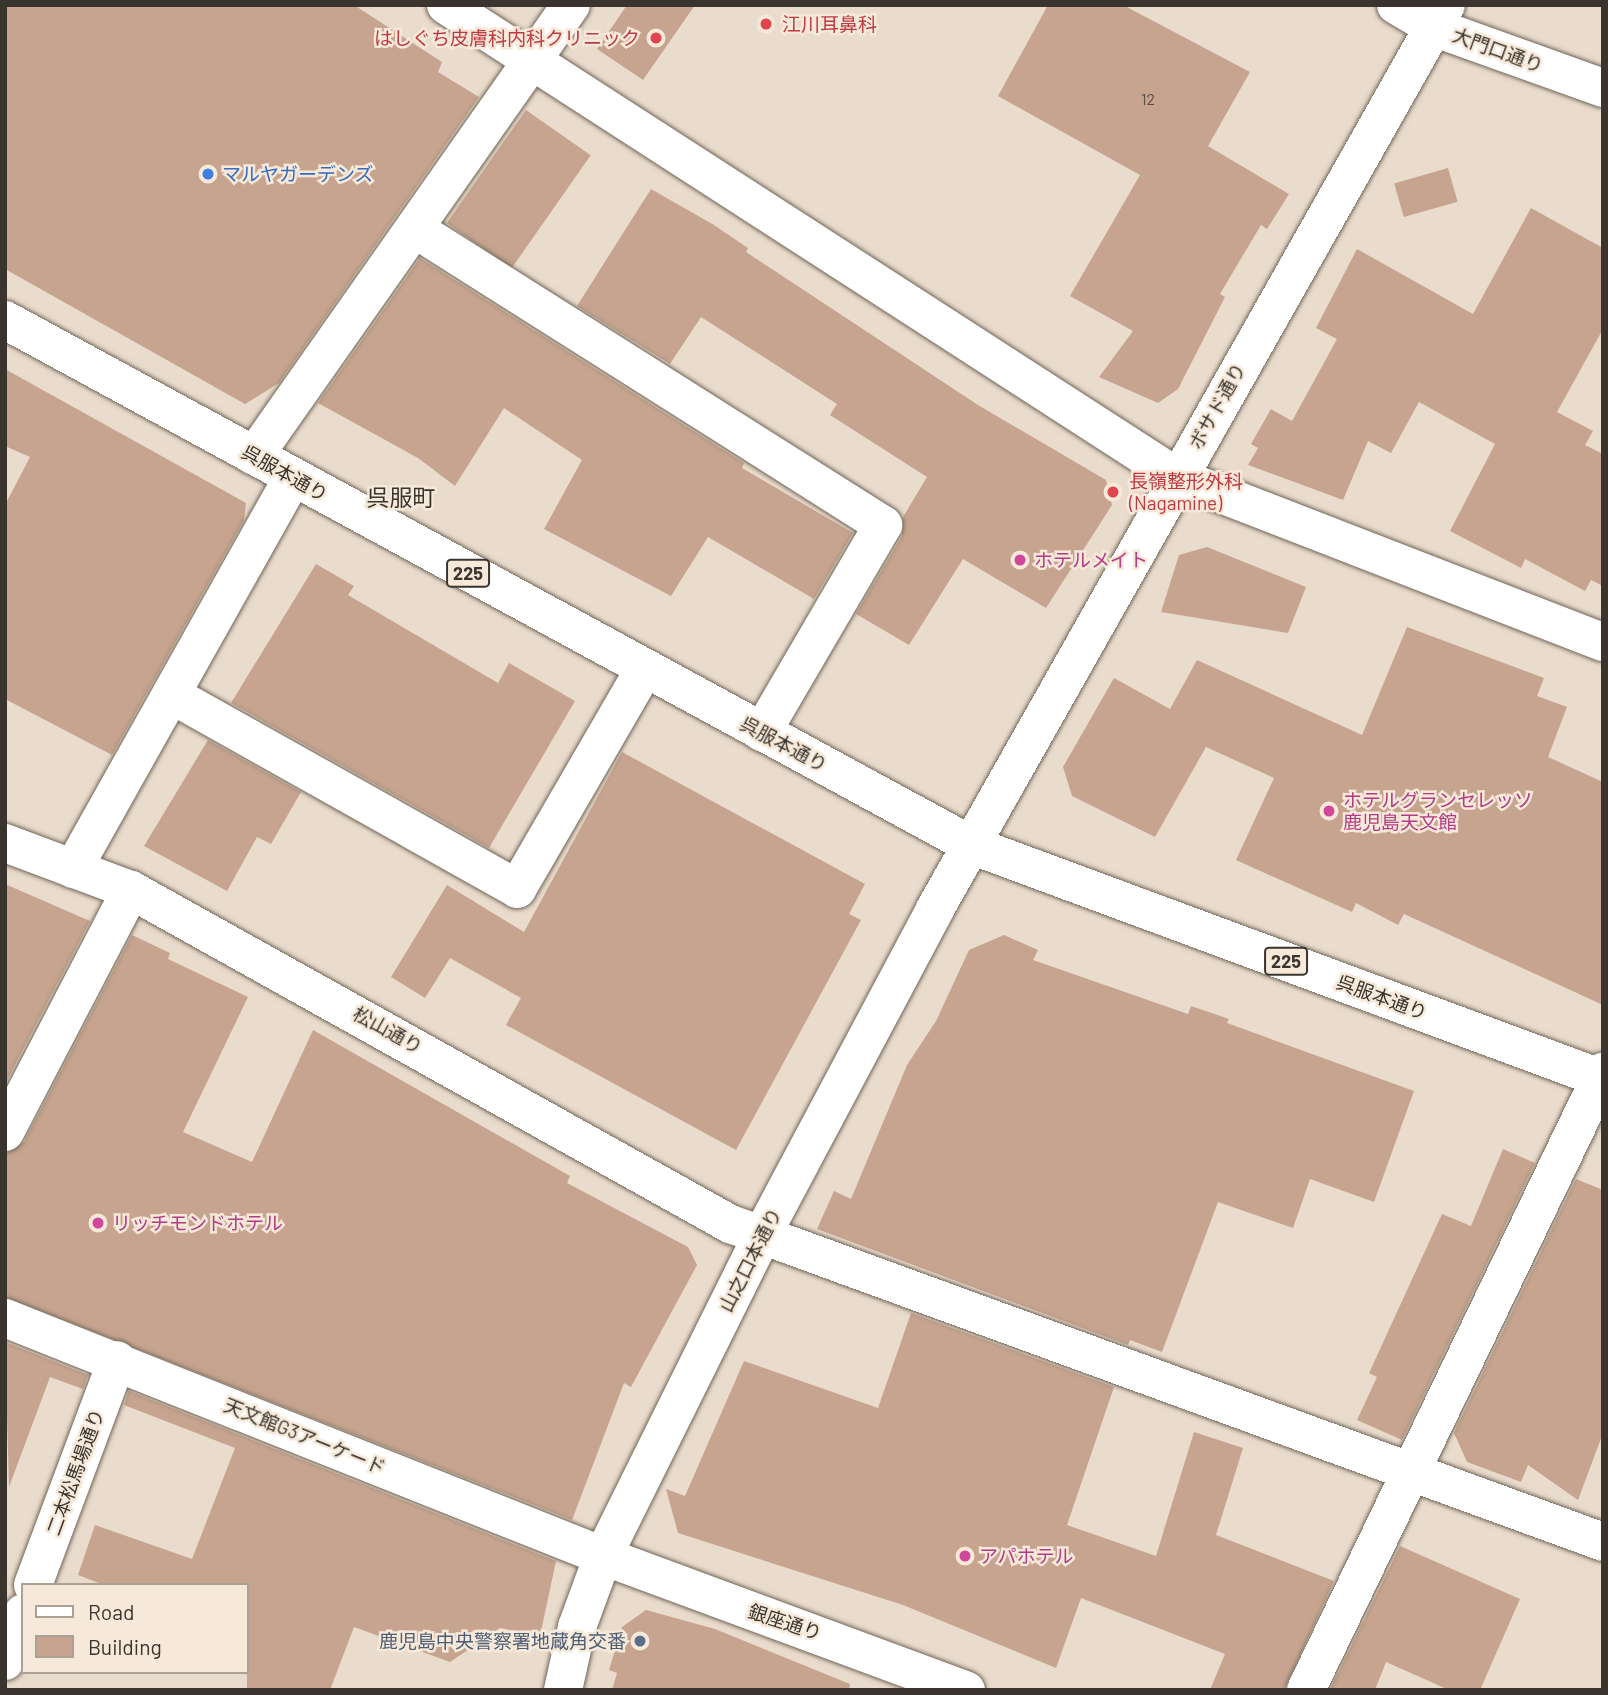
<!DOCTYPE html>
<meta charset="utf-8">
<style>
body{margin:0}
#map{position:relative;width:1608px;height:1695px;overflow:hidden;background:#eadccc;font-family:Barlow,"Noto Sans JP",sans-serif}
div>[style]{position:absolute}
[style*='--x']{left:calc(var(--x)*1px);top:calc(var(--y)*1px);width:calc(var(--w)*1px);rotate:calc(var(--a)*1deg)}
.building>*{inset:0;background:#c6a48f;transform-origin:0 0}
.roads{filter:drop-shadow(0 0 2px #706557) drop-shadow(0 0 2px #706557)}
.street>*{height:38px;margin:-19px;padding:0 19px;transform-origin:19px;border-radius:19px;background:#fff}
.secondary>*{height:38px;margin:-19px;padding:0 19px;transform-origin:19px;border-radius:19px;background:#fff}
.highway>*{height:38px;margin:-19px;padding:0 19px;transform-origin:19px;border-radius:19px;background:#fff}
.dots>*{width:19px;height:19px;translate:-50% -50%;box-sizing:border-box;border:4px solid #f7e9d9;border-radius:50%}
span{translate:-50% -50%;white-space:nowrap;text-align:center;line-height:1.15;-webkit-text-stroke:5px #f7e9d9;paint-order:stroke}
.number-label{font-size:16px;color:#5c5046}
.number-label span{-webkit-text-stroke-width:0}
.shield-label span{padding:2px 5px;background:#f7e9d9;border:2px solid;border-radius:5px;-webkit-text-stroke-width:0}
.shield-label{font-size:18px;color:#39342e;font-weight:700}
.health-label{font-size:19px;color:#be3a42}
.left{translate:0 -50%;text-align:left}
.right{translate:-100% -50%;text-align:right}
.street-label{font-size:19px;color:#39342e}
.shop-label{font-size:19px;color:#366cbe}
.hotel-label{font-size:19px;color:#b23c85}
.service-label{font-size:19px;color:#4e5e75}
.quarter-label{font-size:23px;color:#39342e}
.frame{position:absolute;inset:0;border:7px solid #39342e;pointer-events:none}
.legend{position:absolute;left:21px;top:1583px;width:228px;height:91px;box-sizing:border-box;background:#f7e9d9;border:2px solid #aba195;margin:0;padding:9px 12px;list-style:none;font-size:21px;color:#39342e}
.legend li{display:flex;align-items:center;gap:14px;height:35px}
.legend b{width:35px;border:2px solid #aba195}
</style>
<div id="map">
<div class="building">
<div style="clip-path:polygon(5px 5px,354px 5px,442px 62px,438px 72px,479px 97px,279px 383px,245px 404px,5px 269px)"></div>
<div style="clip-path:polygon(627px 5px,695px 5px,643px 80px,597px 49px)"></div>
<div style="clip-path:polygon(1048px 5px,1123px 5px,1250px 72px,1208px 146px,1289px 194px,1267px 229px,1261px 225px,1220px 294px,1225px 297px,1178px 389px,1158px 403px,1099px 377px,1133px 331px,1070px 296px,1140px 175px,998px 96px)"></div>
<div style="left:526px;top:110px;width:79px;height:138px;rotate:35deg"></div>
<div style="left:1448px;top:168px;width:35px;height:56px;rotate:74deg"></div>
<div style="clip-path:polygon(651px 189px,714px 225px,748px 248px,746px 252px,978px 405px,1106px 480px,1112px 505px,1046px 608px,963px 559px,909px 645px,856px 614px,902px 536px,903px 517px,927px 477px,830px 415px,837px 404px,701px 317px,670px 364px,577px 306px)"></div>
<div style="clip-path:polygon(1531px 208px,1603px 248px,1603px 329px,1557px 412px,1593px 431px,1585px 445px,1603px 454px,1603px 586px,1591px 580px,1585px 591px,1525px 559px,1521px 568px,1450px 531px,1495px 444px,1419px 402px,1391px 453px,1368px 441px,1343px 500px,1248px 465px,1258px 448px,1251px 444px,1271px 409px,1292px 421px,1337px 339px,1316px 328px,1357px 249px,1473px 314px)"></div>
<div style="clip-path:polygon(420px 258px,744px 463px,742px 468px,853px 533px,814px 599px,708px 537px,671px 596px,544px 529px,582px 460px,504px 408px,455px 486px,418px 458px,318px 403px)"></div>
<div style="clip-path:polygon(5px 369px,246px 503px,244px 520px,112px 755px,5px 699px,5px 505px,30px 457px,5px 446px)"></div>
<div style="clip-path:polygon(1207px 547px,1306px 587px,1288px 633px,1161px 612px,1179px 555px)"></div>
<div style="clip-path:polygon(316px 564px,354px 586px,348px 595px,498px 683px,509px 663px,575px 701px,489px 848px,231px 703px)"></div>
<div style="clip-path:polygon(1407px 627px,1544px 678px,1537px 696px,1567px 707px,1548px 757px,1603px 782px,1603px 1005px,1404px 914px,1398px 925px,1356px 903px,1352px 912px,1236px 860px,1274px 778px,1206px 747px,1155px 837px,1072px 796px,1063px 767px,1114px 678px,1170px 709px,1197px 660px,1362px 735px)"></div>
<div style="clip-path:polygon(208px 740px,301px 792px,271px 844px,257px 837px,227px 891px,144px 846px)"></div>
<div style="clip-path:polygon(622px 752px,865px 884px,849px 914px,861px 920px,736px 1150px,506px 1025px,521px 998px,450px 958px,425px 998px,391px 977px,447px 885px,524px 932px)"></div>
<div style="clip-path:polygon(5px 884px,90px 921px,5px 1084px)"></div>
<div style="clip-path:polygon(132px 935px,170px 953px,168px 959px,248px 997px,183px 1132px,252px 1162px,313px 1030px,570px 1176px,567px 1183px,688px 1247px,697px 1265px,631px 1387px,624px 1383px,572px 1520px,5px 1297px,5px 1154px,24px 1142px)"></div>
<div style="clip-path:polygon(1004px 935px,1038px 950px,1033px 960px,1188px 1014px,1191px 1006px,1229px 1019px,1227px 1023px,1414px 1091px,1374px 1202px,1310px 1179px,1293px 1228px,1218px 1202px,1162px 1352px,1130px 1340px,1128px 1345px,817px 1229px,834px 1191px,851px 1199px,907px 1065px,936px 1021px,969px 950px)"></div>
<div style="clip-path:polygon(1503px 1149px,1535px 1163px,1402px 1440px,1357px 1420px,1377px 1377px,1369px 1373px,1442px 1214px,1471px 1226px)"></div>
<div style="clip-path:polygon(1576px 1179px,1603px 1190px,1603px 1433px,1578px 1500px,1528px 1465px,1521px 1482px,1467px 1462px,1454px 1433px)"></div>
<div style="clip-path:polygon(911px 1313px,1114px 1387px,1067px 1525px,1156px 1556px,1194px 1432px,1243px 1448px,1216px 1535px,1334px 1581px,1284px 1690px,1210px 1690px,1225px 1654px,1081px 1598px,1056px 1668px,903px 1605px,678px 1533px,666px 1489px,685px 1496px,744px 1361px,878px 1408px)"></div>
<div style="clip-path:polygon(5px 1342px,88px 1375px,83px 1389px,50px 1377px,9px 1487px)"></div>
<div style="clip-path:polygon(129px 1391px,556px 1561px,540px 1636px,500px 1628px,450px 1662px,354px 1627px,330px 1690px,247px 1690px,247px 1585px,104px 1585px,78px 1575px,95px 1525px,192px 1559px,235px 1448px,124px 1405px)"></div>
<div style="clip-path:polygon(1400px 1546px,1520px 1599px,1480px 1690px,1449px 1690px,1386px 1662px,1375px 1690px,1330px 1690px)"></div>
<div style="clip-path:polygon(646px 1610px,715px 1629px,850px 1684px,849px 1690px,612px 1690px,617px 1673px,609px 1670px,622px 1627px)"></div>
</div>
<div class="roads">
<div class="street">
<div style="--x:446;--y:5;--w:870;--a:32.85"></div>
<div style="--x:1177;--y:477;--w:457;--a:21.2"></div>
<div style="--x:415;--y:229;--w:554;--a:32.31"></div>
<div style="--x:883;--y:525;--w:240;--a:120.3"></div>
<div style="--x:254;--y:456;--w:551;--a:-54.9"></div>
<div style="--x:172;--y:695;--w:396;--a:29.3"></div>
<div style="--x:517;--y:889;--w:255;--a:-59.9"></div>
<div style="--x:73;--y:869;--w:448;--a:-60.7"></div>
<div style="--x:5;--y:1132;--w:273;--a:-62.5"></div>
<div style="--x:762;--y:1235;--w:895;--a:20.05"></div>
<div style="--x:5;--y:1318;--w:644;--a:21.7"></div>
<div style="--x:603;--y:1556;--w:387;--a:20.3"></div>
<div style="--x:33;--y:1585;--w:240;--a:-69.5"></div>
<div style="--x:5;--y:1661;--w:51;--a:-69.4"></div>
<div style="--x:1306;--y:1690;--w:686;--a:-64.33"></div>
</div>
<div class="secondary">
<div style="--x:1396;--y:5;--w:43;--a:30.7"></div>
<div style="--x:1433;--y:27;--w:181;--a:19.7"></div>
<div style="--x:5;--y:843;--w:134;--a:20.5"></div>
<div style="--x:131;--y:890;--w:686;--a:29.14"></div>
<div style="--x:730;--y:1224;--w:34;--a:19"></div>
<div style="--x:563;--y:1690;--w:65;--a:-77.5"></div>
<div style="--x:577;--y:1627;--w:76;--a:-69.9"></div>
<div style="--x:603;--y:1556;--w:358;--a:-63.6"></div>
<div style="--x:762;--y:1235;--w:369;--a:-62"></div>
<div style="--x:935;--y:909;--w:1038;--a:-60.52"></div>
</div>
<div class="highway">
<div style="--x:5;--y:320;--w:1099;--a:28.52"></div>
<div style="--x:971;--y:845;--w:674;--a:20.32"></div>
</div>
</div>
<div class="dots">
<div style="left:766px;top:24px;background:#e0444e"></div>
<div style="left:656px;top:38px;background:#e0444e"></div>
<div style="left:208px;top:174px;background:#3f7fe0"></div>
<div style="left:1113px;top:492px;background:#e0444e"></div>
<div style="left:1020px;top:560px;background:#d1479c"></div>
<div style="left:1329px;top:811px;background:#d1479c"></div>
<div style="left:98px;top:1223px;background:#d1479c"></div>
<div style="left:965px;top:1556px;background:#d1479c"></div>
<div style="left:640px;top:1641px;background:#5c6f8a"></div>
</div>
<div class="number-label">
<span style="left:1148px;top:99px">12</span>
</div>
<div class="shield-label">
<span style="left:468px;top:573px">225</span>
<span style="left:1286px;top:961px">225</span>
</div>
<div class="health-label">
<span class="left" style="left:782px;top:24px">江川耳鼻科</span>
<span class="right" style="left:640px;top:38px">はしぐち皮膚科内科クリニック</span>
<span class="left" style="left:1129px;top:492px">長嶺整形外科<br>(Nagamine)</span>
</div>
<div class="street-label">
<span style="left:1498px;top:50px;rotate:20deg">大門口通り</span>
<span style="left:1217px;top:406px;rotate:-61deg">ボサド通り</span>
<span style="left:285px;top:473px;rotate:29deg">呉服本通り</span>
<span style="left:784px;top:744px;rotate:28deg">呉服本通り</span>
<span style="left:1382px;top:997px;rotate:20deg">呉服本通り</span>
<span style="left:388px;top:1030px;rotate:29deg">松山通り</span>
<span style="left:750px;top:1260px;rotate:-63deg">山之口本通り</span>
<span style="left:305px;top:1436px;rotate:22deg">天文館G3アーケード</span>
<span style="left:75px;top:1472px;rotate:-70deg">二本松馬場通り</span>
<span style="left:785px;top:1622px;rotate:18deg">銀座通り</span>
</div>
<div class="shop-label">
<span class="left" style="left:222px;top:174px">マルヤガーデンズ</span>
</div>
<div class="hotel-label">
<span class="left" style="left:1034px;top:560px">ホテルメイト</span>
<span class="left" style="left:1343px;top:811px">ホテルグランセレッソ<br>鹿児島天文館</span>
<span class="left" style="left:112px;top:1223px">リッチモンドホテル</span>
<span class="left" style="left:979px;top:1556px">アパホテル</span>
</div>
<div class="service-label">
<span class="right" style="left:626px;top:1641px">鹿児島中央警察署地蔵角交番</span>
</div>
<div class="quarter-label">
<span style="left:401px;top:497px">呉服町</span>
</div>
<div class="frame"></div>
<ul class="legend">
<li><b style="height:9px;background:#fff"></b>Road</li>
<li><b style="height:19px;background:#c6a48f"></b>Building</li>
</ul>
</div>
